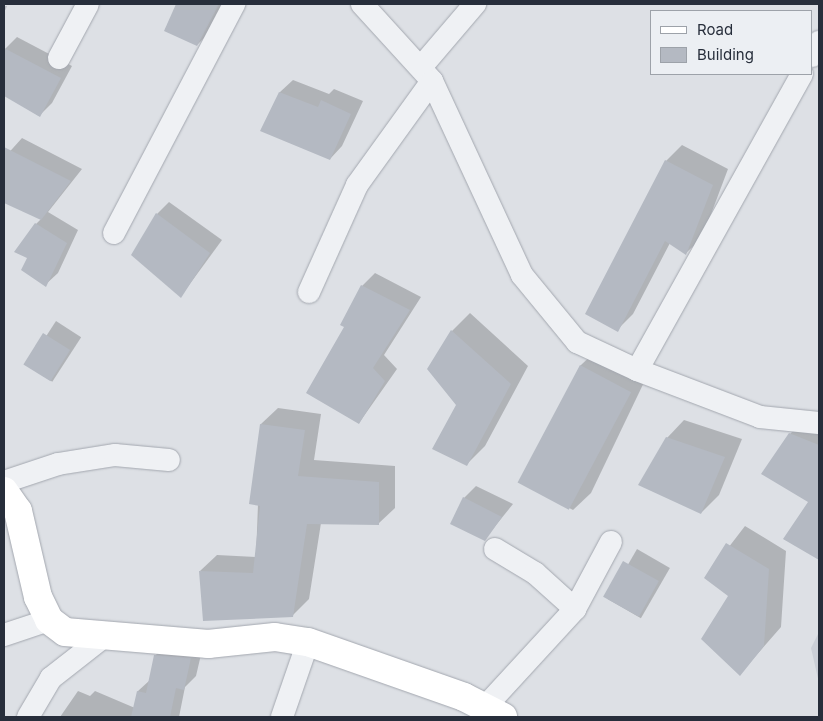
<!DOCTYPE html>
<style>
body{margin:0}
#map{position:relative;width:823px;height:721px;overflow:hidden;background:#dde0e5;font-family:Inter,sans-serif}
div>[style]{position:absolute}
[style*='--x']{left:calc(var(--x)*1px);top:calc(var(--y)*1px);width:calc(var(--w)*1px);rotate:calc(var(--a)*1deg)}
.built>*{inset:0;background:#cbcfd7}
.shadow>*{inset:0;background:#0003;transform-origin:0 0}
.building>*{inset:0;background:#b4b9c2;transform-origin:0 0}
.path>*{height:3px;margin-top:-1.5px;transform-origin:0;background:repeating-linear-gradient(90deg,#bbbec4 0 4px,transparent 0 8px)}
.roads{filter:drop-shadow(0 0 1px #a3a7af) drop-shadow(0 0 1px #a3a7af)}
.minor>*{height:22px;margin:-11px;padding:0 11px;transform-origin:11px;border-radius:11px;background:#eff1f4}
.secondary>*{height:28px;margin:-14px;padding:0 14px;transform-origin:14px;border-radius:14px;background:#fff}
span{translate:-50% -50%;white-space:nowrap;text-align:center;line-height:1.15;-webkit-text-stroke:4px #eceff3;paint-order:stroke}
.frame{position:absolute;inset:0;border:5px solid #272e3b;pointer-events:none}
.legend{position:absolute;left:650px;top:10px;width:162px;height:65px;box-sizing:border-box;background:#eceff3;border:1px solid #9da2a9;margin:0;padding:6px 9px;list-style:none;font-size:15px;color:#272e3b}
.legend li{display:flex;align-items:center;gap:10px;height:25px}
.legend b{width:25px;border:1px solid #9da2a9}
</style>
<div id="map">
<div class="built">
<div style="clip-path:polygon(819px 632px,819px 683px,811px 648px)"></div>
</div>
<div class="shadow">
<div style="clip-path:polygon(177px 4px,226px 4px,215px 27px,197px 45px,165px 30px)"></div>
<div style="clip-path:polygon(17px 37px,72px 66px,52px 103px,39px 116px,4px 94px,4px 50px)"></div>
<div style="clip-path:polygon(293px 80px,329px 94px,334px 89px,363px 101px,342px 146px,330px 159px,262px 130px,280px 92px)"></div>
<div style="clip-path:polygon(22px 138px,82px 169px,48px 212px,78px 230px,58px 273px,45px 285px,29px 258px,36px 224px,41px 219px,4px 201px,4px 158px)"></div>
<div style="clip-path:polygon(682px 145px,728px 169px,702px 238px,686px 253px,670px 243px,633px 314px,617px 330px,666px 161px)"></div>
<div style="clip-path:polygon(169px 202px,222px 240px,181px 296px,157px 214px)"></div>
<div style="clip-path:polygon(375px 273px,421px 297px,384px 355px,397px 369px,359px 423px,346px 327px,341px 325px,362px 286px)"></div>
<div style="clip-path:polygon(470px 313px,528px 366px,485px 446px,467px 464px,458px 405px,428px 369px,452px 331px)"></div>
<div style="left:56px;top:321px;width:30px;height:53px;rotate:33deg"></div>
<div style="clip-path:polygon(599px 348px,648px 374px,591px 493px,573px 510px,528px 486px,581px 365px)"></div>
<div style="clip-path:polygon(278px 408px,321px 414px,314px 460px,395px 466px,395px 508px,378px 524px,321px 523px,309px 599px,292px 616px,200px 571px,217px 555px,256px 557px,261px 424px)"></div>
<div style="clip-path:polygon(805px 419px,819px 424px,819px 558px,784px 539px,810px 501px,790px 434px)"></div>
<div style="clip-path:polygon(684px 420px,742px 439px,719px 495px,701px 513px,667px 438px)"></div>
<div style="clip-path:polygon(476px 486px,513px 504px,484px 540px,464px 498px)"></div>
<div style="clip-path:polygon(745px 526px,786px 551px,781px 627px,740px 674px,730px 596px,705px 578px)"></div>
<div style="left:637px;top:549px;width:38px;height:58px;rotate:30deg"></div>
<div style="clip-path:polygon(167px 643px,203px 646px,196px 676px,185px 687px,179px 717px,60px 717px,78px 691px,90px 696px,95px 691px,135px 708px,138px 691px,150px 680px,155px 656px)"></div>
</div>
<div class="building">
<div style="clip-path:polygon(176px 4px,219px 4px,197px 46px,164px 31px)"></div>
<div style="clip-path:polygon(4px 48px,61px 78px,40px 117px,4px 96px)"></div>
<div style="clip-path:polygon(279px 92px,318px 107px,321px 100px,351px 114px,330px 160px,260px 131px)"></div>
<div style="clip-path:polygon(4px 147px,71px 181px,41px 220px,4px 203px)"></div>
<div style="clip-path:polygon(665px 160px,713px 185px,686px 255px,665px 241px,618px 332px,585px 314px)"></div>
<div style="clip-path:polygon(156px 213px,210px 253px,181px 298px,131px 255px)"></div>
<div style="clip-path:polygon(35px 223px,67px 243px,46px 287px,21px 270px,27px 258px,14px 252px)"></div>
<div style="clip-path:polygon(361px 285px,410px 310px,373px 368px,385px 381px,359px 424px,306px 393px,344px 327px,340px 325px)"></div>
<div style="clip-path:polygon(451px 330px,511px 384px,467px 466px,432px 449px,456px 405px,427px 369px)"></div>
<div style="left:43px;top:333px;width:32px;height:37px;rotate:32deg"></div>
<div style="left:580px;top:365px;width:58px;height:133px;rotate:28deg"></div>
<div style="clip-path:polygon(260px 424px,305px 430px,298px 476px,379px 482px,379px 525px,307px 524px,293px 617px,203px 621px,199px 571px,253px 573px,260px 506px,249px 504px)"></div>
<div style="clip-path:polygon(789px 433px,819px 445px,819px 560px,783px 539px,808px 502px,761px 474px)"></div>
<div style="clip-path:polygon(666px 437px,725px 457px,701px 514px,638px 485px)"></div>
<div style="clip-path:polygon(463px 497px,502px 517px,485px 541px,450px 524px)"></div>
<div style="clip-path:polygon(726px 543px,769px 569px,764px 646px,740px 676px,701px 639px,728px 596px,704px 578px)"></div>
<div style="left:623px;top:561px;width:41px;height:41px;rotate:29deg"></div>
<div style="clip-path:polygon(154px 655px,191px 658px,184px 690px,176px 688px,170px 717px,131px 717px,137px 691px,146px 693px)"></div>
</div>
<div class="path">
<div style="--x:4;--y:9;--w:5;--a:-68"></div>
</div>
<div class="roads">
<div class="minor">
<div style="--x:362;--y:4;--w:104;--a:47.7"></div>
<div style="--x:812;--y:56;--w:16;--a:-63"></div>
<div style="--x:59;--y:58;--w:61;--a:-61.8"></div>
<div style="--x:422;--y:66;--w:82;--a:-49.5"></div>
<div style="--x:802;--y:74;--w:339;--a:119.1"></div>
<div style="--x:637;--y:370;--w:132;--a:20.9"></div>
<div style="--x:760;--y:417;--w:59;--a:5.8"></div>
<div style="--x:114;--y:233;--w:259;--a:-62.3"></div>
<div style="--x:309;--y:292;--w:117;--a:-65.8"></div>
<div style="--x:357;--y:185;--w:128;--a:-54.2"></div>
<div style="--x:432;--y:81;--w:214;--a:65.1"></div>
<div style="--x:522;--y:275;--w:87;--a:50.6"></div>
<div style="--x:577;--y:342;--w:66;--a:25"></div>
<div style="--x:4;--y:482;--w:57;--a:-18.4"></div>
<div style="--x:58;--y:464;--w:58;--a:-9"></div>
<div style="--x:115;--y:455;--w:54;--a:5.3"></div>
<div style="--x:495;--y:549;--w:47;--a:31"></div>
<div style="--x:535;--y:573;--w:54;--a:42"></div>
<div style="--x:575;--y:609;--w:76;--a:-61.8"></div>
<div style="--x:4;--y:635;--w:47;--a:-18.4"></div>
<div style="--x:485;--y:707;--w:133;--a:-47.4"></div>
<div style="--x:28;--y:717;--w:45;--a:-59.5"></div>
<div style="--x:51;--y:678;--w:70;--a:-38"></div>
<div style="--x:282;--y:717;--w:79;--a:-70.9"></div>
</div>
<div class="secondary">
<div style="--x:4;--y:491;--w:24;--a:55"></div>
<div style="--x:18;--y:511;--w:88;--a:76.9"></div>
<div style="--x:38;--y:597;--w:25;--a:64"></div>
<div style="--x:49;--y:620;--w:20;--a:37"></div>
<div style="--x:65;--y:632;--w:144;--a:4.8"></div>
<div style="--x:208;--y:644;--w:67;--a:-6"></div>
<div style="--x:275;--y:637;--w:33;--a:9"></div>
<div style="--x:308;--y:642;--w:165;--a:19.4"></div>
<div style="--x:464;--y:697;--w:44;--a:27.1"></div>
</div>
</div>
<div class="frame"></div>
<ul class="legend">
<li><b style="height:6px;background:#fff"></b>Road</li>
<li><b style="height:14px;background:#b4b9c2"></b>Building</li>
</ul>
</div>
